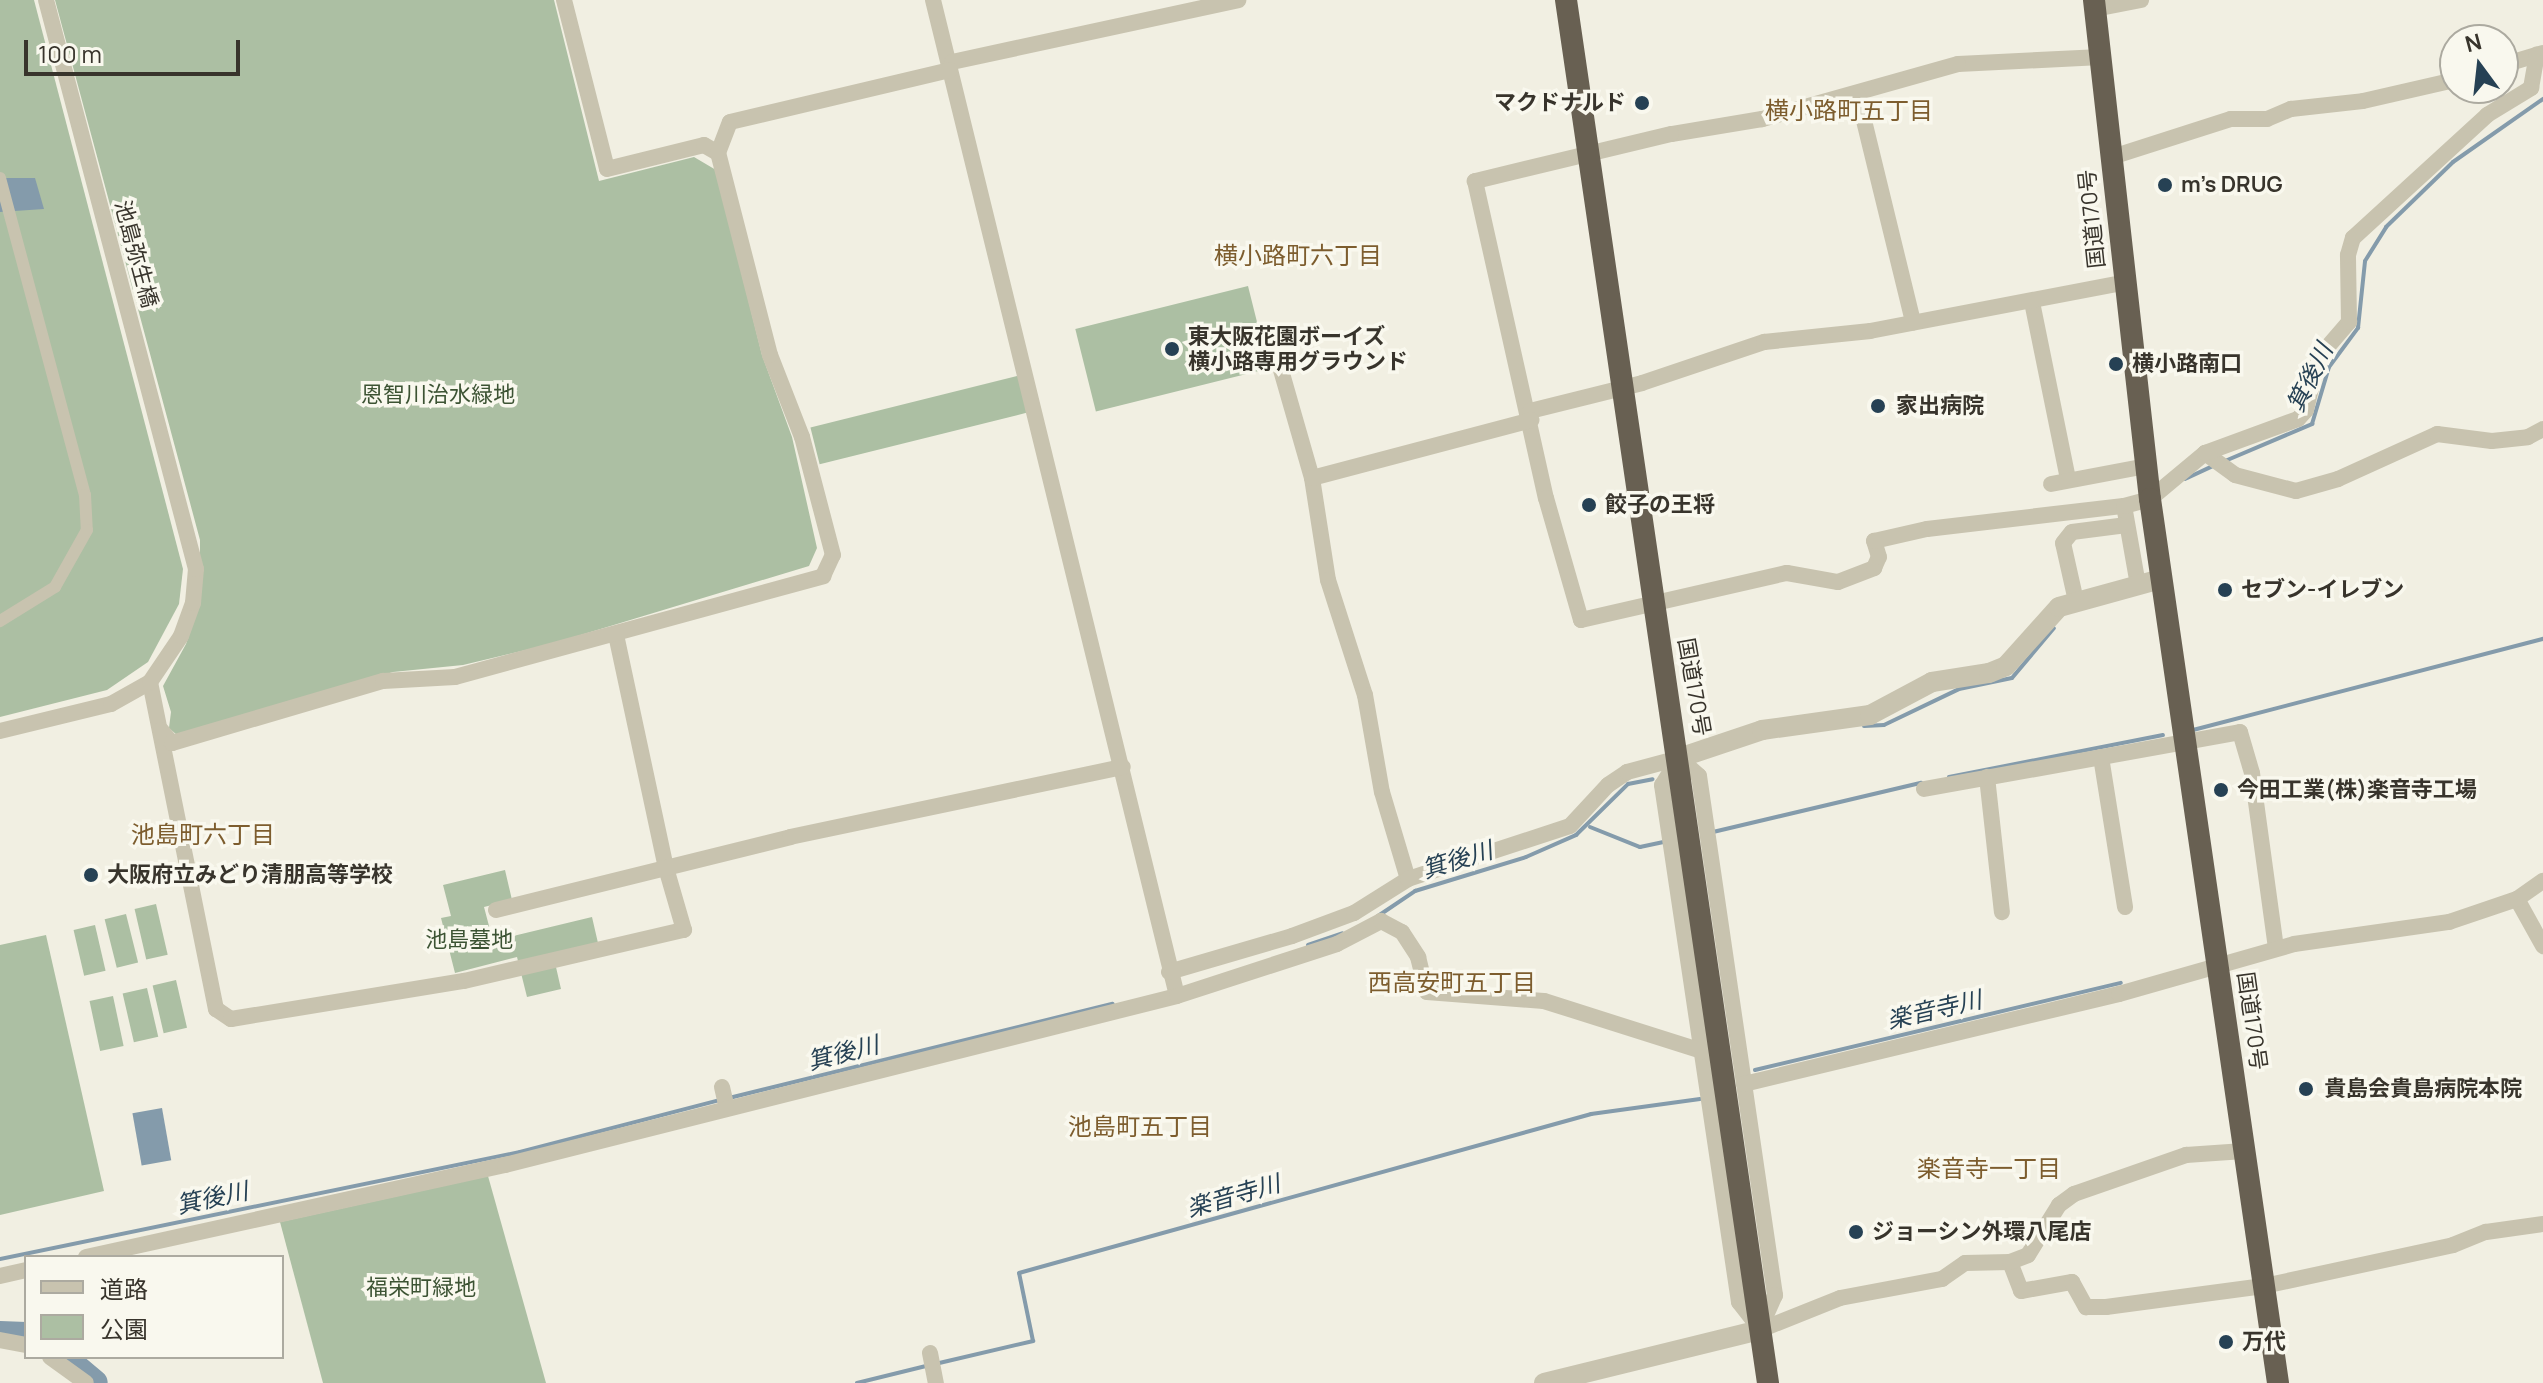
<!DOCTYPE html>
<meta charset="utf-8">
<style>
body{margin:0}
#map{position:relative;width:2543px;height:1383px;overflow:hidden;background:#f1efe2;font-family:Manrope,"Noto Sans JP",sans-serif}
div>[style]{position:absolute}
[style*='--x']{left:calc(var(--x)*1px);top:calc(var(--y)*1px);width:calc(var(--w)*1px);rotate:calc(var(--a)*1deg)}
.green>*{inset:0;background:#acbfa3;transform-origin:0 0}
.water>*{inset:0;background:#849bab;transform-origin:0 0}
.stream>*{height:4px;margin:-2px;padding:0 2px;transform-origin:2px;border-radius:2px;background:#849bab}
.river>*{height:26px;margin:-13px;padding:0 13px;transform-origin:13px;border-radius:13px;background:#849bab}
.pedestrian>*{height:12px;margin:-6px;padding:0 6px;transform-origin:6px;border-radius:6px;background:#c8c3af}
.minor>*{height:16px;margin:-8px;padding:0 8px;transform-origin:8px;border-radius:8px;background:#c8c3af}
.tertiary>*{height:20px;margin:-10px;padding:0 10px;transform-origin:10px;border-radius:10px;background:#c8c3af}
.trunk>*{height:22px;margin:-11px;padding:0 11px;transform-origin:11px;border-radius:11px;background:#686052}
.dots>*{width:22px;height:22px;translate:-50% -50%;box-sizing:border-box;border:4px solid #f9f8ee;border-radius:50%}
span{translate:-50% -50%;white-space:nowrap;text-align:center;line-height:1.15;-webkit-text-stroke:7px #f9f8ee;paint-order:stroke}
.poi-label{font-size:22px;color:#38342c;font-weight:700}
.right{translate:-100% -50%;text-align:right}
.left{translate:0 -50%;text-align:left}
.street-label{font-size:22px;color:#38342c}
.park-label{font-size:22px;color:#3c5333}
.neighbourhood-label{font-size:24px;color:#7d5d2e}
.water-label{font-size:24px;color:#264154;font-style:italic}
.legend{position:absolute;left:24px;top:1255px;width:260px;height:104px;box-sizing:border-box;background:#f9f8ee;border:2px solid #acaaa0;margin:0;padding:10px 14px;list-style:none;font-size:24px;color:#38342c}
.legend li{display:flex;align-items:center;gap:16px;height:40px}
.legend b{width:40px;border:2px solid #acaaa0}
.north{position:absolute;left:2439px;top:24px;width:80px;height:80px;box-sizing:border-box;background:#f9f8ee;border:2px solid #acaaa0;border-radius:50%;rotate:345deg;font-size:22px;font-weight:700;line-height:32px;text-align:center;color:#38342c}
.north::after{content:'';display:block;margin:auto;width:28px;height:36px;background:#264154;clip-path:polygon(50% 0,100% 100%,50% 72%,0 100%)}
.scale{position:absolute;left:24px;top:40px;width:216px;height:36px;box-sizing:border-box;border:4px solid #38342c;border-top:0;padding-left:10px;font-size:24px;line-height:28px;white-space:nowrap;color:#38342c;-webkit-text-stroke:6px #f9f8ee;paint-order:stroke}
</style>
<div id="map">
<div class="green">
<div style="clip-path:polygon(0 0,34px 0,183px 569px,179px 604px,148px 662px,107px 690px,0 717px)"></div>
<div style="clip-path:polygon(55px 0,554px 0,599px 181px,694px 157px,716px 170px,762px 355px,792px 437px,817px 548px,809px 566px,551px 644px,463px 665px,393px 672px,177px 735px,169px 728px,171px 712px,163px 686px,186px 644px,200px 603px,200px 540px)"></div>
<div style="left:1248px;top:286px;width:85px;height:178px;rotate:76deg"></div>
<div style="left:1021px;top:375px;width:38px;height:217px;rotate:76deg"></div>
<div style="clip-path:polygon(505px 870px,512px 900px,484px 907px,493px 941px,592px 917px,598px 943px,553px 954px,561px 989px,527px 997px,517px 957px,455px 973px,441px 918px,451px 916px,443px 885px)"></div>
<div style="left:156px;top:904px;width:52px;height:22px;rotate:77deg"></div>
<div style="left:126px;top:914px;width:50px;height:22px;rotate:76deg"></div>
<div style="left:95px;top:925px;width:47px;height:22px;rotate:77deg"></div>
<div style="clip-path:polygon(46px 935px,104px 1191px,0 1215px,0 945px)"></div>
<div style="left:176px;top:980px;width:49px;height:24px;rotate:77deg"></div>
<div style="left:147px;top:988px;width:50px;height:25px;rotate:77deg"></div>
<div style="left:113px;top:996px;width:51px;height:24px;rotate:78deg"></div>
<div style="clip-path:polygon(488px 1176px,546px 1383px,323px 1383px,280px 1222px)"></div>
</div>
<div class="water">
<div style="clip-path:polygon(0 178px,35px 178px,44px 209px,0 212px)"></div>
<div style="left:162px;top:1108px;width:53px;height:30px;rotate:80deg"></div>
</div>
<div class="stream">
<div style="--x:2225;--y:461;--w:95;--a:-23"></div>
<div style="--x:2312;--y:424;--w:59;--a:-73.4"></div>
<div style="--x:2329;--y:367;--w:49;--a:-53.4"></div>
<div style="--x:2358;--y:328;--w:67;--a:-84"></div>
<div style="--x:2365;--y:261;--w:40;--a:-58"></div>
<div style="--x:2386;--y:227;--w:93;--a:-44.1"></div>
<div style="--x:2453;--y:162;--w:110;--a:-35"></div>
<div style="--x:2185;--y:479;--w:31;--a:-25"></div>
<div style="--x:1864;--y:726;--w:20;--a:-3"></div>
<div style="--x:1884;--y:725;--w:83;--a:-25.6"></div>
<div style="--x:1959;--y:689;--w:54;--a:-11.7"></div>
<div style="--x:2012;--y:678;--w:65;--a:-50"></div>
<div style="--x:2193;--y:730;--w:362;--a:-14.6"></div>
<div style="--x:1949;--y:777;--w:218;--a:-11.1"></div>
<div style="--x:1590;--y:827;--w:54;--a:21.8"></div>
<div style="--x:1640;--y:847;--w:24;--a:-12"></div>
<div style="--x:1713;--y:832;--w:214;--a:-13.3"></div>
<div style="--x:1378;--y:916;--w:45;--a:-34"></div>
<div style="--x:1415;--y:891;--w:116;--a:-17"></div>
<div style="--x:1526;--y:857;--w:55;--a:-23.7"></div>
<div style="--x:1576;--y:835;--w:73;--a:-44.4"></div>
<div style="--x:1628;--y:784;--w:25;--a:-11"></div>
<div style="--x:1308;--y:945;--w:36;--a:-19"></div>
<div style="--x:1755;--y:1070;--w:376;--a:-13.4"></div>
<div style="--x:729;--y:1098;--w:395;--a:-13.8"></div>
<div style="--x:0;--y:1259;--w:531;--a:-11.63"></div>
<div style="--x:520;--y:1152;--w:207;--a:-14.6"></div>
<div style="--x:935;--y:1364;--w:101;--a:-13.2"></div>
<div style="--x:1033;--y:1341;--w:69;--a:-101.6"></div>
<div style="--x:1019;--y:1273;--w:594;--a:-15.53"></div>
<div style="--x:1591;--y:1114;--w:110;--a:-7.8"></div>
<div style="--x:857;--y:1383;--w:71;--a:-13.8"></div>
</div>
<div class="river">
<div style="--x:0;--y:1334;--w:26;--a:2"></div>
<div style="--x:64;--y:1357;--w:40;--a:40"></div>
</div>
<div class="pedestrian">
<div style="--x:0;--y:178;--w:328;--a:75"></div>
<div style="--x:85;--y:495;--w:35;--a:87"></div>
<div style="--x:87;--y:530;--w:65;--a:119.3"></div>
<div style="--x:55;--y:587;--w:65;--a:148.3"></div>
</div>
<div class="minor">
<div style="--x:564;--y:0;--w:174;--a:75.7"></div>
<div style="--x:607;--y:169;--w:100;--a:-13.9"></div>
<div style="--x:704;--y:145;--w:16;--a:30"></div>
<div style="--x:933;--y:0;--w:1025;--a:76.23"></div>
<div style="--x:2095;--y:9;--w:47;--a:-11.1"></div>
<div style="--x:2101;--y:57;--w:143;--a:177.2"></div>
<div style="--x:1958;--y:64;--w:204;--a:164.3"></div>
<div style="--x:1762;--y:119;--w:92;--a:170.6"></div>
<div style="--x:1671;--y:134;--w:202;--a:166.5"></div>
<div style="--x:1475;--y:181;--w:325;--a:77.4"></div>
<div style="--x:1546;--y:498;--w:127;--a:74"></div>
<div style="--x:1581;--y:620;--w:211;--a:-12.9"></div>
<div style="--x:1787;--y:573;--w:52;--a:10"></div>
<div style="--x:1838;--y:582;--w:39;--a:-21"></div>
<div style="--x:1874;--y:568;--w:12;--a:-66"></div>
<div style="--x:1879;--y:557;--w:17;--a:-107"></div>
<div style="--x:1874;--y:541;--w:54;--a:-12.8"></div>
<div style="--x:1927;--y:529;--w:198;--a:-6.7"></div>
<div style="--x:952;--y:62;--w:293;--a:-12.2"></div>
<div style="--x:2503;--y:65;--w:42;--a:-16.7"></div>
<div style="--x:1858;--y:96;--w:233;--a:76.3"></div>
<div style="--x:2112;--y:157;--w:125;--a:-17.7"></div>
<div style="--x:2231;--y:119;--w:36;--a:0"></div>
<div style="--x:2267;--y:119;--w:26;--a:-23"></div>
<div style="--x:2291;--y:109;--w:72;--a:-6.3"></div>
<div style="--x:2363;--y:101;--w:94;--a:-12.9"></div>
<div style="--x:2032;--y:302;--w:181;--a:78.5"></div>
<div style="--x:1281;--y:370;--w:112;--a:74"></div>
<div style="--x:1312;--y:478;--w:103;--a:81.1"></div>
<div style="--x:1328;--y:580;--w:121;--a:72.2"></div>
<div style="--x:1365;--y:695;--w:98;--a:80.1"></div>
<div style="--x:1382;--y:792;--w:91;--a:73.4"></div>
<div style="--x:1530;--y:411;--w:115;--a:-14"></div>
<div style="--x:1642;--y:383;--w:129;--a:-18.6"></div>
<div style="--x:1764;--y:342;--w:107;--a:-5.9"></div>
<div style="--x:1870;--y:331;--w:261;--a:-10.8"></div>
<div style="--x:2205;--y:453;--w:37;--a:36"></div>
<div style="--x:2235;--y:475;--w:63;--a:14.7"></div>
<div style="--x:2296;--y:491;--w:44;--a:-15.9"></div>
<div style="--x:2338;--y:479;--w:109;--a:-24.4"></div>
<div style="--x:2437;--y:434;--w:55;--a:7.3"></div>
<div style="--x:2492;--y:441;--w:36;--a:-6"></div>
<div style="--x:2528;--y:437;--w:17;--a:-28"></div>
<div style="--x:1312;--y:478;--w:227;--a:-14.8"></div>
<div style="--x:2051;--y:484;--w:97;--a:-10.7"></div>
<div style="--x:2138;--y:585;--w:80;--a:-100"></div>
<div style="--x:2124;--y:506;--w:27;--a:-15"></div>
<div style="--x:2150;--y:499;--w:72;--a:-39.9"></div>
<div style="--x:2205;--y:453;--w:99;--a:-20.1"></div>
<div style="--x:2298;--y:419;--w:12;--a:-48"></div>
<div style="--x:2306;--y:410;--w:53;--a:-77"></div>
<div style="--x:2318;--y:358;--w:48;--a:-49.3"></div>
<div style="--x:2349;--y:322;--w:67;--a:-90.9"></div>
<div style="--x:2348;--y:255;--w:18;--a:-74"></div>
<div style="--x:2353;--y:238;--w:182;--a:-42.5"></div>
<div style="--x:2487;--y:115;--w:52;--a:-31.5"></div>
<div style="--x:2531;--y:88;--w:34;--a:-80"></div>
<div style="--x:2076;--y:601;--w:59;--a:-102.6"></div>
<div style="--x:2063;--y:543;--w:14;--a:-51"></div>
<div style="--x:2072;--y:532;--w:55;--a:-7.3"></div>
<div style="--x:150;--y:682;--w:334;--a:78.6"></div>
<div style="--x:216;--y:1009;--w:18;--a:34"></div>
<div style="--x:231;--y:1019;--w:236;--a:-9.3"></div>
<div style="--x:464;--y:981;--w:226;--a:-13.1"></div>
<div style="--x:684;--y:930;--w:65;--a:-106.2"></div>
<div style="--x:666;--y:868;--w:238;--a:-102.1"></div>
<div style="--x:161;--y:730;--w:17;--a:50"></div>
<div style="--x:172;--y:743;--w:220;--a:-16.4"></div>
<div style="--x:383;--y:681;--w:72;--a:-3.2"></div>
<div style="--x:455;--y:677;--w:382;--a:-15.3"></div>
<div style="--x:823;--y:576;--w:23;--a:-65"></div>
<div style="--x:833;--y:555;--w:122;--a:-104.7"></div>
<div style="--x:802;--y:437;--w:88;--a:-111.3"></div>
<div style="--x:770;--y:355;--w:209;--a:-104.4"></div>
<div style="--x:718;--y:153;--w:33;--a:-69"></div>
<div style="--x:730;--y:122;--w:226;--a:-13.3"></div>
<div style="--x:0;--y:731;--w:114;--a:-13.7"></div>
<div style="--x:111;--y:704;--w:45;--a:-29.4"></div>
<div style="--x:150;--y:682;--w:55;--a:-56"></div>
<div style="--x:181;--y:636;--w:35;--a:-70"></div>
<div style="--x:193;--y:603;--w:34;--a:-85"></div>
<div style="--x:196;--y:569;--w:588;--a:-104.77"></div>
<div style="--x:2101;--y:757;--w:152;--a:80.9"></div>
<div style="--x:1679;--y:758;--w:27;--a:42"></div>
<div style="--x:1699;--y:776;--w:525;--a:81.67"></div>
<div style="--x:1775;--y:1295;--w:36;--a:114"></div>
<div style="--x:1679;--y:758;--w:32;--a:122"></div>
<div style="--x:1662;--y:785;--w:523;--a:81.53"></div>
<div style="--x:1739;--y:1302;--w:33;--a:52"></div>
<div style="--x:1987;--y:777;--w:136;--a:83.7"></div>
<div style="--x:1924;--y:789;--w:321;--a:-10.2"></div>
<div style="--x:2240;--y:732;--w:43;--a:73.7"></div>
<div style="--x:2252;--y:773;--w:177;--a:82.2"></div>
<div style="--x:2517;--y:899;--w:54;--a:61"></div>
<div style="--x:496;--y:910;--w:303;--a:-13.9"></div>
<div style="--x:790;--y:837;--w:340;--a:-11.9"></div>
<div style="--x:1169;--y:972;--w:128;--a:-16.3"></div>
<div style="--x:1292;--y:936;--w:66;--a:-20.4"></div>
<div style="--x:1354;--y:913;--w:64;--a:-32.2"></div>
<div style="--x:1408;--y:879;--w:170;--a:-18.1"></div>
<div style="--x:1570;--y:826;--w:56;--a:-47.2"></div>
<div style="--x:1608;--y:785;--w:23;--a:-34"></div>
<div style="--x:1627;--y:772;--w:54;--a:-15.1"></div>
<div style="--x:1744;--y:1084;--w:386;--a:-13.5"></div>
<div style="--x:2119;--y:994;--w:182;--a:-15.9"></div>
<div style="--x:2294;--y:944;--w:157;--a:-8.1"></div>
<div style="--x:2449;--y:922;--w:72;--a:-18.7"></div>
<div style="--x:2517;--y:899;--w:32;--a:-35"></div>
<div style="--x:722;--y:1087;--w:22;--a:77"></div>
<div style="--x:86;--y:1257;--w:429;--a:-12.4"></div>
<div style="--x:505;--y:1165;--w:693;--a:-14.12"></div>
<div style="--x:1177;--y:996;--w:168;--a:-18"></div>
<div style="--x:1337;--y:944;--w:50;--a:-27.6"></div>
<div style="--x:1381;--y:921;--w:24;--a:28"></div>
<div style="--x:1402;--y:932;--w:30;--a:57"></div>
<div style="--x:1418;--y:957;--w:36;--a:76"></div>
<div style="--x:1427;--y:992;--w:117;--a:4.4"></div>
<div style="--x:1544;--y:1001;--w:166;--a:17.6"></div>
<div style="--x:2010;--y:1262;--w:31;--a:69"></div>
<div style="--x:2021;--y:1291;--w:52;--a:-10"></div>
<div style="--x:2072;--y:1282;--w:29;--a:61"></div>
<div style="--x:2086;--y:1307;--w:20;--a:0"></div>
<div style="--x:2106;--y:1307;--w:159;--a:-7.6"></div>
<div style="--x:2264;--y:1286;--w:193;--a:-12.2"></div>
<div style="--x:2453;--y:1245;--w:35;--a:-22"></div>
<div style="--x:2486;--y:1232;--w:58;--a:-8"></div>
<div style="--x:0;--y:1276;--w:27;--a:-13"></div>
<div style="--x:1760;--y:1330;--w:86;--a:-21.8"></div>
<div style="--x:1840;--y:1298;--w:104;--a:-10.6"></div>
<div style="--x:1942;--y:1279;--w:28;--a:-35"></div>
<div style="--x:1965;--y:1263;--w:45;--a:-1.3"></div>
<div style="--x:2010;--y:1262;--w:19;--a:-21"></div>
<div style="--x:2028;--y:1255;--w:59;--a:-58.2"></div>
<div style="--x:2059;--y:1205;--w:19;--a:-36"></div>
<div style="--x:2074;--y:1194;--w:119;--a:-19.2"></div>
<div style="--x:2186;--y:1155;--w:58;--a:-3.9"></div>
<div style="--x:0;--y:1340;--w:26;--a:11"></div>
<div style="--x:930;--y:1353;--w:31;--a:79"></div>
<div style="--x:50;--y:1357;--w:44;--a:35.8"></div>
</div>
<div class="tertiary">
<div style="--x:1679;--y:758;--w:88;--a:-18.6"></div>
<div style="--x:1762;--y:730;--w:109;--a:-7.9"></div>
<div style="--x:1870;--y:715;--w:70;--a:-28"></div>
<div style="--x:1932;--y:682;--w:58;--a:-9"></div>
<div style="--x:1989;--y:673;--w:18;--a:-22"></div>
<div style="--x:2006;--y:666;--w:79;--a:-48.1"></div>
<div style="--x:2059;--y:607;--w:106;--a:-15.4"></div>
<div style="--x:1544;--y:1383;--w:222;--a:-13.8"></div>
</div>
<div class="trunk">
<div style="--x:1566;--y:0;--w:1398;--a:81.69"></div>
<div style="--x:2094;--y:0;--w:502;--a:83.6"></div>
<div style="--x:2150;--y:499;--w:893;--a:81.76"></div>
</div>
<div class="dots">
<div style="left:1642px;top:103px;background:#264154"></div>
<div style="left:2165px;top:185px;background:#264154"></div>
<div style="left:1172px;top:349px;background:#264154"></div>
<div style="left:2116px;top:364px;background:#264154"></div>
<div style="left:1878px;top:406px;background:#264154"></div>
<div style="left:1589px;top:505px;background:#264154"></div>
<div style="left:2225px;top:590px;background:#264154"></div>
<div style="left:2221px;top:790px;background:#264154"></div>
<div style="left:91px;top:875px;background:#264154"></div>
<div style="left:2306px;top:1089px;background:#264154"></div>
<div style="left:1856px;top:1232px;background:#264154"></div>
<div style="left:2226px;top:1342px;background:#264154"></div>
</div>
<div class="poi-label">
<span class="right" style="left:1626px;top:103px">マクドナルド</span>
<span class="left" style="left:2181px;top:185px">m's DRUG</span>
<span class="left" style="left:1188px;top:349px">東大阪花園ボーイズ<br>横小路専用グラウンド</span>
<span class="left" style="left:2132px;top:364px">横小路南口</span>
<span class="left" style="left:1896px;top:406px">家出病院</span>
<span class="left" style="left:1605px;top:505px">餃子の王将</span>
<span class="left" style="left:2241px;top:590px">セブン-イレブン</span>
<span class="left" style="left:2237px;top:790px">今田工業(株)楽音寺工場</span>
<span class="left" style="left:107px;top:875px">大阪府立みどり清朋高等学校</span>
<span class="left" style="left:2324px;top:1089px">貴島会貴島病院本院</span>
<span class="left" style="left:1872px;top:1232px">ジョーシン外環八尾店</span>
<span class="left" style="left:2242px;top:1342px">万代</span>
</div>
<div class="street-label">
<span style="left:2092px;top:219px;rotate:-96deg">国道170号</span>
<span style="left:136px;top:254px;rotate:75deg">池島弥生橋</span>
<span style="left:1694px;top:687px;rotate:80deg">国道170号</span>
<span style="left:2252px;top:1021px;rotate:82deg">国道170号</span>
</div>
<div class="park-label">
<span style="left:438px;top:395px">恩智川治水緑地</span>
<span style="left:469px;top:940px">池島墓地</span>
<span style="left:421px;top:1288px">福栄町緑地</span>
</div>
<div class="neighbourhood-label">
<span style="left:1849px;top:110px">横小路町五丁目</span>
<span style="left:1298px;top:255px">横小路町六丁目</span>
<span style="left:203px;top:834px">池島町六丁目</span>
<span style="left:1452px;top:982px">西高安町五丁目</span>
<span style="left:1140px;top:1126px">池島町五丁目</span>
<span style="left:1989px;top:1168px">楽音寺一丁目</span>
</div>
<div class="water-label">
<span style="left:2309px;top:377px;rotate:-64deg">箕後川</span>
<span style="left:1457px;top:859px;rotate:-17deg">箕後川</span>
<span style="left:1934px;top:1009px;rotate:-13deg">楽音寺川</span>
<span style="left:843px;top:1052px;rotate:-14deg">箕後川</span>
<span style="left:1233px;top:1195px;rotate:-16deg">楽音寺川</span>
<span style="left:212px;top:1197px;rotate:-12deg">箕後川</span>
</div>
<ul class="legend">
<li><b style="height:10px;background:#c8c3af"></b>道路</li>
<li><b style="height:22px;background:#acbfa3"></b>公園</li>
</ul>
<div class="north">N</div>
<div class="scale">100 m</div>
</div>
